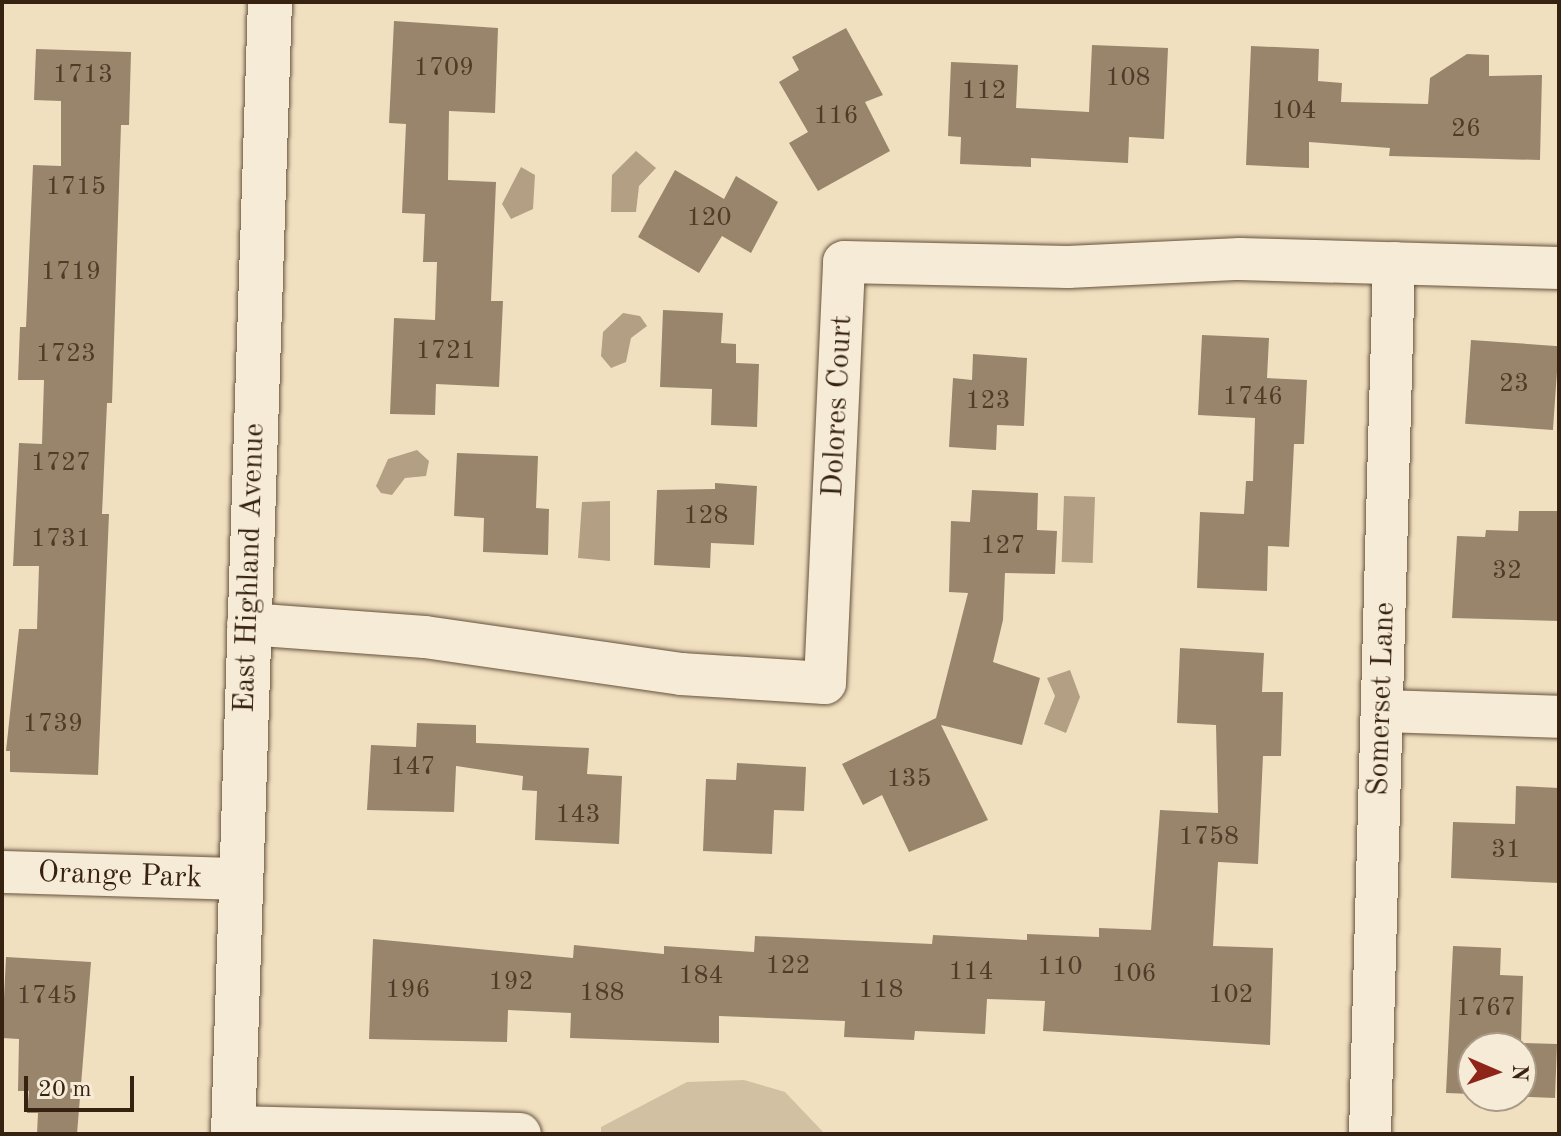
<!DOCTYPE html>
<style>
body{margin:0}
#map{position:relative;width:1561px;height:1136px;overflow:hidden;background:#f1e0c0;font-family:"Old Standard TT",serif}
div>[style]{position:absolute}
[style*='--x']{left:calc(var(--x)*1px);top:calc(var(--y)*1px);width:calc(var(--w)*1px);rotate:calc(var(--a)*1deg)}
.green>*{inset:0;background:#d1c0a2}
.water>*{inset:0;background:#b29f84;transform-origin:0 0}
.building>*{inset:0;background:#98856c;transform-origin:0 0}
.roads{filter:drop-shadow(0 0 2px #66523d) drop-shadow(0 0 2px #66523d)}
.street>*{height:42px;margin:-21px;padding:0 21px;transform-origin:21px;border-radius:21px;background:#f6ebd6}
.secondary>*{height:44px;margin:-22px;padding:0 22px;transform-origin:22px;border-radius:22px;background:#f6ebd6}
span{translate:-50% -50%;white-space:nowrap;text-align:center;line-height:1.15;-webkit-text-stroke:6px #f6ebd6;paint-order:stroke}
.number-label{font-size:26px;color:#4f3b28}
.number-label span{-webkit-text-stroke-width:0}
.street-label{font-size:30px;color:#372211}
.frame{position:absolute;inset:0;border:4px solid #372211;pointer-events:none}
.north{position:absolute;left:1457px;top:1032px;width:80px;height:80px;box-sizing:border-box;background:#f6ebd6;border:2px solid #aa9b87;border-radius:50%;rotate:92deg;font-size:22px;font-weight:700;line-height:32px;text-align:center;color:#372211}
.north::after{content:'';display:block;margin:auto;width:28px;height:36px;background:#8f2418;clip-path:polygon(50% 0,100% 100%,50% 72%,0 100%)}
.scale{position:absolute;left:24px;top:1076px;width:110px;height:36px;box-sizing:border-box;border:4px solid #372211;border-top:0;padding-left:10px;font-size:24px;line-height:28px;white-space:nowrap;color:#372211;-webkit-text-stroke:6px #f6ebd6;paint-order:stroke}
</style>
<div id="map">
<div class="green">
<div style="clip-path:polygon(744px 1080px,785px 1092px,825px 1134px,601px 1134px,601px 1127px,687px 1082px)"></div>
</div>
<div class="water">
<div style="clip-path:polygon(636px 151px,656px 168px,639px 186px,636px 212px,611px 212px,612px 175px)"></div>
<div style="clip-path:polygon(521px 167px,535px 175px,533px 209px,511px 219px,502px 204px)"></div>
<div style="clip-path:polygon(623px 313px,640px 316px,647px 326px,631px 338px,626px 362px,611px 368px,601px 356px,603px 332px)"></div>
<div style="clip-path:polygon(417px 450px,429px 461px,426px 476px,405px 478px,392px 495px,381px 493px,376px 486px,388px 459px)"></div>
<div style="left:1064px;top:496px;width:31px;height:66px;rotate:2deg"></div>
<div style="clip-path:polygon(610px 501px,610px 561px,578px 558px,582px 502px)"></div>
<div style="clip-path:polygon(1070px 670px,1080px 697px,1066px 733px,1044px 724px,1055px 696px,1047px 678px)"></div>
</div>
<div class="building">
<div style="clip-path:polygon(394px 21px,498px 28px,495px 113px,449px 111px,448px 180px,496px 182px,491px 301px,503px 301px,499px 387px,436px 384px,435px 415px,390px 414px,394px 318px,435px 320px,437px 262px,423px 262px,425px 214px,402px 213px,406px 124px,389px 123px)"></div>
<div style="clip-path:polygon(846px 28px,883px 95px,865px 102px,890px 151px,818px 191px,789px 143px,808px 132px,779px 82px,799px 70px,792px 57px)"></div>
<div style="clip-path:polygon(1092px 45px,1168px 48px,1164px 139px,1129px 137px,1128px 163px,1031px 158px,1031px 167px,960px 164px,961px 137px,948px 136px,951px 62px,1018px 65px,1016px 108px,1089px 112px)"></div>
<div style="clip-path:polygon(1251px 46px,1319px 49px,1318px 81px,1342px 83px,1341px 102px,1428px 104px,1430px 78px,1467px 54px,1489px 55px,1489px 76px,1542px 75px,1540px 160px,1389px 156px,1390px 148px,1309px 142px,1309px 168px,1246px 165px)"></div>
<div style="clip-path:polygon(36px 49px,131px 52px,129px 125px,121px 125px,112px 403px,107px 403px,102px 514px,109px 514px,98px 775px,10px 772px,10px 751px,6px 751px,19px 629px,37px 629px,39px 566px,13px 566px,19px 443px,42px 444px,44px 380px,18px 380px,20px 327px,26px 327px,33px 165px,61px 166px,61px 101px,34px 100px)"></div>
<div style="clip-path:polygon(675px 170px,724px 199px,736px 176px,778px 202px,751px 253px,722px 236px,699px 273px,638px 237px)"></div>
<div style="clip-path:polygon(663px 310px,723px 313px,721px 343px,736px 344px,736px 363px,759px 364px,757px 427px,711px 425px,712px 389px,660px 387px)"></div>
<div style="clip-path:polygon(1202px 335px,1269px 338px,1267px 378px,1307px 380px,1304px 444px,1294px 444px,1289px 547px,1268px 546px,1267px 591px,1197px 588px,1200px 512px,1244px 514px,1246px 481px,1253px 481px,1255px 418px,1198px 415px)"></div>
<div style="left:1471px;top:340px;width:88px;height:84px;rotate:4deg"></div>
<div style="clip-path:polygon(973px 354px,1027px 358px,1024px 426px,997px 425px,996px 450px,949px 447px,953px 378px,972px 380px)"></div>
<div style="clip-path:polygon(457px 453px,538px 456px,536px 508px,549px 509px,548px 555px,483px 552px,484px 518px,454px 516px)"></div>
<div style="clip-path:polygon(715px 483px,757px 486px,754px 545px,711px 543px,710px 568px,654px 565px,657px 490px,715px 489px)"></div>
<div style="clip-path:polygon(972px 490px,1038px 493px,1037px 530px,1057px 531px,1055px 574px,1005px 573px,1003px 620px,993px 662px,1040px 678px,1022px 745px,941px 725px,988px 820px,909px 852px,882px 795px,863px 805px,842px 764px,936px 718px,968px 593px,949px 592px,951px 521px,970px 522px)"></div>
<div style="clip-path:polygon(1519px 511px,1559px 511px,1559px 621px,1452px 618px,1457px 536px,1485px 537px,1486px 530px,1518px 531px)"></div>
<div style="clip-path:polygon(1180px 648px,1264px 653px,1262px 692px,1283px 692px,1281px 756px,1263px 756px,1258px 864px,1218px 862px,1213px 946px,1273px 948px,1270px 1045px,1043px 1031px,1045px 1001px,987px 999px,985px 1034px,915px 1031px,914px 1040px,844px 1037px,845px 1021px,719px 1016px,719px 1043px,570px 1038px,571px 1013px,508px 1010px,507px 1042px,369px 1039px,373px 939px,573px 958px,574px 945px,664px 954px,664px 946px,754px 952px,755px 936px,932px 944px,933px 935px,1027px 940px,1027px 934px,1099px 937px,1099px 928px,1151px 930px,1160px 810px,1218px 813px,1216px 725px,1177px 723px)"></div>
<div style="clip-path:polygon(417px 723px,476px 725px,476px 743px,589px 748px,587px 774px,622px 776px,619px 844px,535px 840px,537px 791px,522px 790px,523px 776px,456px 766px,454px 812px,367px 810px,371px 745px,416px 747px)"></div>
<div style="clip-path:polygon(737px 763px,806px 767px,804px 811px,774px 810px,772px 854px,703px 851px,706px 779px,736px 780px)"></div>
<div style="clip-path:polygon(1516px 786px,1559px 788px,1559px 883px,1451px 878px,1453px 822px,1515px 824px)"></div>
<div style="clip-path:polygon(1453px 946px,1501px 948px,1500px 975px,1523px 976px,1521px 1043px,1557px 1044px,1555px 1098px,1508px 1096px,1521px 1096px,1521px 1048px,1473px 1048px,1473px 1094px,1446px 1093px)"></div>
<div style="clip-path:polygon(6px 957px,91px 962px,77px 1134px,37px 1134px,38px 1113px,27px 1113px,29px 1091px,18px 1091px,19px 1039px,2px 1038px)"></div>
</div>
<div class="roads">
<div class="street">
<div style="--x:248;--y:624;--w:177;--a:4.2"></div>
<div style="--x:425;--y:637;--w:259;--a:8.2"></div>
<div style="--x:681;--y:674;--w:144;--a:3.6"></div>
<div style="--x:825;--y:683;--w:421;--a:-87.4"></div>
<div style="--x:844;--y:262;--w:224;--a:1.3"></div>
<div style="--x:1068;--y:267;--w:172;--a:-2.7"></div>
<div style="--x:1240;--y:259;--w:319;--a:1.6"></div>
<div style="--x:1382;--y:711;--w:177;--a:1.9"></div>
<div style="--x:2;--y:872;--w:236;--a:1.7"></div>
<div style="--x:233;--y:1127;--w:287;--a:1.4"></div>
<div style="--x:1370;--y:1134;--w:871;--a:-88.42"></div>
</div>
<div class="secondary">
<div style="--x:233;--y:1134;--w:1133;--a:-88.13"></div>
</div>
</div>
<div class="number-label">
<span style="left:444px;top:69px">1709</span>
<span style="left:83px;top:76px">1713</span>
<span style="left:1128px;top:79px">108</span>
<span style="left:984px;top:92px">112</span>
<span style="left:1294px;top:112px">104</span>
<span style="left:836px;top:117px">116</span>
<span style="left:1466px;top:130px">26</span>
<span style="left:76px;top:188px">1715</span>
<span style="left:709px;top:219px">120</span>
<span style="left:71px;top:273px">1719</span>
<span style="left:446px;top:352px">1721</span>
<span style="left:66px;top:355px">1723</span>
<span style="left:1514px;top:385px">23</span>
<span style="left:1253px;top:398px">1746</span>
<span style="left:988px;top:402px">123</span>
<span style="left:61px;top:464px">1727</span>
<span style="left:706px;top:517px">128</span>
<span style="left:61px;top:540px">1731</span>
<span style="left:1003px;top:547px">127</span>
<span style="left:1507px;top:572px">32</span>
<span style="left:53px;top:725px">1739</span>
<span style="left:413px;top:768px">147</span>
<span style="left:909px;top:780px">135</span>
<span style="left:578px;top:816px">143</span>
<span style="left:1209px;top:838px">1758</span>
<span style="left:1506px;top:851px">31</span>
<span style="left:788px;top:967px">122</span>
<span style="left:1060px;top:968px">110</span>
<span style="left:971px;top:973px">114</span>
<span style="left:1134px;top:975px">106</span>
<span style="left:701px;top:977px">184</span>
<span style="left:511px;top:983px">192</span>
<span style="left:408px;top:991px">196</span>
<span style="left:881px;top:991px">118</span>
<span style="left:602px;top:994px">188</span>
<span style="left:1231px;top:996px">102</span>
<span style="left:47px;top:997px">1745</span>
<span style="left:1486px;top:1009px">1767</span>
</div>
<div class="street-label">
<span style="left:838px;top:406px;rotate:-87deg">Dolores Court</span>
<span style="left:250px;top:568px;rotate:-88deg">East Highland Avenue</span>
<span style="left:1382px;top:699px;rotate:-88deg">Somerset Lane</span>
<span style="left:120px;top:876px;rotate:2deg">Orange Park</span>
</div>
<div class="frame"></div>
<div class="north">N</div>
<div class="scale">20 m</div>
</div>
